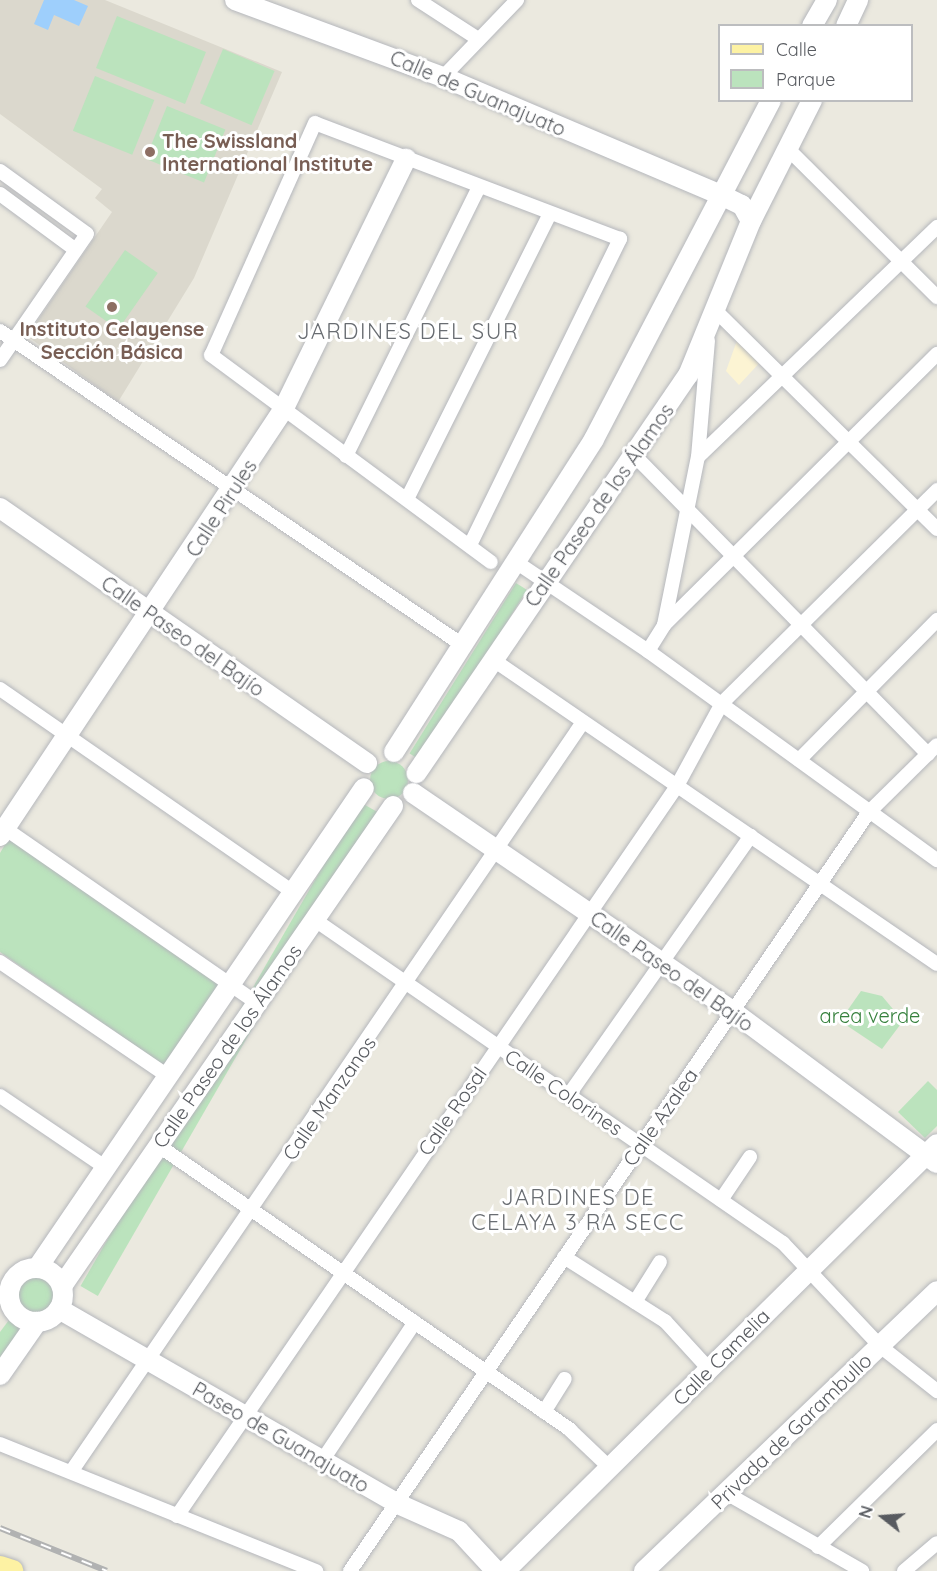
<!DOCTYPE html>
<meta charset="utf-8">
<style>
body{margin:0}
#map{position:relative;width:937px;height:1571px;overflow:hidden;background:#ebe9df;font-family:Quicksand,sans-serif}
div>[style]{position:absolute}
.commercial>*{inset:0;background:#fcf4d3}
.education>*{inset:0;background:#dbd8cd}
.green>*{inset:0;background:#bbe3bd;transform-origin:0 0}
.round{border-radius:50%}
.water>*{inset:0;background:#9ecffc}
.roads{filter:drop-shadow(0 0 2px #b5b7bc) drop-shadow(0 0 2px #b5b7bc)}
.street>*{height:14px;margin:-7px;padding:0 7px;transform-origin:7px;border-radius:7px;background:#fff}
.secondary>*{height:20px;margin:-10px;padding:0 10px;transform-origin:10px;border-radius:10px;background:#fff}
.secondary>.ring{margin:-10px;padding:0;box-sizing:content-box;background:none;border:20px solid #fff;border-radius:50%}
.primary>*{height:22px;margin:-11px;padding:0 11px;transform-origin:11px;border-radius:11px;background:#fdf2a3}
.rail>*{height:6px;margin-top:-3px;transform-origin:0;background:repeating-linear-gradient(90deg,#fff 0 11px,#b1b2b2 0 22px);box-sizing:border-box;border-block:2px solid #b1b2b2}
.dots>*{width:16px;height:16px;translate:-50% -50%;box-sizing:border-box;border:3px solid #fff;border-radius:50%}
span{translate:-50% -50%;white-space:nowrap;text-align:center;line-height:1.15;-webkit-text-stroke:6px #fff;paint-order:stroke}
.street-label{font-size:20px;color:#585b60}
.education-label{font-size:20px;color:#785e54;font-weight:700}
.left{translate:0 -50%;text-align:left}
.park-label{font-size:20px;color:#36813d}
.quarter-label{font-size:22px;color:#696d72;letter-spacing:1.5px}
.legend{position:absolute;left:718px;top:24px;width:195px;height:78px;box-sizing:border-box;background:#fff;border:2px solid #bcbdbf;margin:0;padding:8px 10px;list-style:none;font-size:18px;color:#585b60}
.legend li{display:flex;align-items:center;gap:12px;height:30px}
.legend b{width:30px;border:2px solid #bcbdbf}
.north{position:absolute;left:853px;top:1487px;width:60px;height:60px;-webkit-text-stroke:4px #fff;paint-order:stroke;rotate:287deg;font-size:16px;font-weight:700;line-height:24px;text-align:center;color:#585b60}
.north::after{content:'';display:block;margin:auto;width:21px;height:27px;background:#585b60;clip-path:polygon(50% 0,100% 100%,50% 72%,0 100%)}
</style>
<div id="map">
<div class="commercial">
<i style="clip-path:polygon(739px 335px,764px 358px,739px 385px,726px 371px)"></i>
</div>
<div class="education">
<i style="clip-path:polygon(0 0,105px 0,282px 72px,194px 278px,118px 402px,27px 336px,112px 212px,95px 198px,102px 189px,0 114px)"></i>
</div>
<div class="green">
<i style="left:117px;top:16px;width:96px;height:56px;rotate:22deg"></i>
<i style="left:223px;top:49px;width:56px;height:59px;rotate:23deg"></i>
<i style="left:95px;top:76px;width:64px;height:59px;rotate:22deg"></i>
<i style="left:167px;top:106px;width:63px;height:57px;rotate:22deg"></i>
<i style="left:125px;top:250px;width:40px;height:69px;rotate:35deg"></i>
<i style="left:516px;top:583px;width:13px;height:201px;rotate:32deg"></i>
<i class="round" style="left:370px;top:761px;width:38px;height:38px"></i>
<i style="left:360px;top:802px;width:20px;height:559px;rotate:30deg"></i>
<i style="clip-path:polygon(9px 838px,221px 985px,165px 1066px,0 952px,0 853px)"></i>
<i style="clip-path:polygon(861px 991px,882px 996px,903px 1021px,882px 1049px,840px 1021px)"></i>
<i style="clip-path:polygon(928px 1081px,937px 1090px,937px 1126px,925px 1138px,898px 1112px)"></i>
<i class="round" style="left:17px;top:1275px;width:40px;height:40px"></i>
<i style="clip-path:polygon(9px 1320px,23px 1329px,0 1361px,0 1332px)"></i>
</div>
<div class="water">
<i style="clip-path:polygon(44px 0,74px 0,88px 6px,79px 26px,54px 15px,48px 30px,34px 24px)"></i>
</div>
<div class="roads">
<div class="street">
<i style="left:418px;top:0;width:72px;rotate:33deg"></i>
<i style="left:443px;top:77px;width:107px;rotate:-46.1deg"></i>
<i style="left:789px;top:150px;width:209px;rotate:44.8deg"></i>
<i style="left:0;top:171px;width:107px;rotate:35.9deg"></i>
<i style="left:87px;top:234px;width:153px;rotate:124.6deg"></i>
<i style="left:0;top:194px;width:94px;rotate:36.4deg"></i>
<i style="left:717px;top:312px;width:309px;rotate:44.6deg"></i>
<i style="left:0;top:331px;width:561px;rotate:34.17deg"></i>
<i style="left:633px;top:454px;width:421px;rotate:45.5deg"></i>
<i style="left:346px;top:456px;width:298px;rotate:-63.7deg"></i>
<i style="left:698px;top:457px;width:332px;rotate:-43.9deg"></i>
<i style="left:407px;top:499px;width:319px;rotate:-63.4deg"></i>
<i style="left:471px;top:543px;width:339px;rotate:-63.9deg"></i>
<i style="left:620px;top:239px;width:326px;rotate:-159.2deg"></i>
<i style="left:315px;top:123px;width:254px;rotate:114.1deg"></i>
<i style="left:211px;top:355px;width:348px;rotate:36.5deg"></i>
<i style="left:519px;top:564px;width:156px;rotate:34deg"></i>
<i style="left:648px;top:651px;width:357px;rotate:35.9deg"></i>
<i style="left:664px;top:625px;width:385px;rotate:-44.8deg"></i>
<i style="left:648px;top:651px;width:31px;rotate:-58deg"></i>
<i style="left:664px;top:625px;width:171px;rotate:-78.6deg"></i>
<i style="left:698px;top:457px;width:117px;rotate:-85.1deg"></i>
<i style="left:492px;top:659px;width:539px;rotate:34.43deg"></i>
<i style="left:0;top:689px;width:356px;rotate:34.7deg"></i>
<i style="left:799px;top:760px;width:197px;rotate:-45.4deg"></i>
<i style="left:0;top:825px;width:313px;rotate:34.7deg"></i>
<i style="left:315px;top:920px;width:569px;rotate:34.61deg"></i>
<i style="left:783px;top:1243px;width:141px;rotate:46.7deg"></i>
<i style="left:880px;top:1346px;width:73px;rotate:38.3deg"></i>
<i style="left:0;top:962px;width:203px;rotate:34.2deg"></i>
<i style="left:0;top:1096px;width:127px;rotate:34.1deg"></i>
<i style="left:568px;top:1096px;width:318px;rotate:-54.9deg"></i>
<i style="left:159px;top:1146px;width:500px;rotate:34.6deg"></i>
<i style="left:570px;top:1430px;width:54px;rotate:43.5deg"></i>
<i style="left:721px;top:1200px;width:52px;rotate:-56deg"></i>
<i style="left:564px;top:1257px;width:120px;rotate:32.4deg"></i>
<i style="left:665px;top:1321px;width:65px;rotate:47.5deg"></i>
<i style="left:635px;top:1302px;width:47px;rotate:-58deg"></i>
<i style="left:544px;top:1412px;width:39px;rotate:-58deg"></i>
<i style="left:0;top:1444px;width:341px;rotate:21.9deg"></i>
<i style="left:322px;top:1461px;width:167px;rotate:-56.2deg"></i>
<i style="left:71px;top:1472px;width:908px;rotate:-55.68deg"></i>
<i style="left:726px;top:1493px;width:157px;rotate:29.8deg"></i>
<i style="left:177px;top:1516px;width:885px;rotate:-55.59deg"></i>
<i style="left:677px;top:786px;width:94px;rotate:-61.5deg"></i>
<i style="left:722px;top:703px;width:303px;rotate:-44.7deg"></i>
<i style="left:818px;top:1547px;width:167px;rotate:-44.5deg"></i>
<i style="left:350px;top:1571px;width:919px;rotate:-55.64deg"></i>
<i style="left:869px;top:812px;width:95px;rotate:-44.6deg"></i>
<i style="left:904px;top:1571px;width:43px;rotate:-40.3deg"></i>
</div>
<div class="secondary">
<i style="left:235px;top:0;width:222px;rotate:20.3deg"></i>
<i style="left:443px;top:77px;width:300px;rotate:23deg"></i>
<i style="left:719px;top:194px;width:25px;rotate:26deg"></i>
<i style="left:742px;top:205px;width:18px;rotate:61deg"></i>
<i style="left:751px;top:221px;width:166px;rotate:112.2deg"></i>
<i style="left:688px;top:375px;width:482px;rotate:124.3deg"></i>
<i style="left:812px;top:26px;width:30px;rotate:-60deg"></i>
<i style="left:846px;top:26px;width:29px;rotate:-65deg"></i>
<i style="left:751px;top:221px;width:136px;rotate:-63.2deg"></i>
<i style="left:0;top:508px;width:447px;rotate:34.8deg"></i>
<i style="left:394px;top:752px;width:371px;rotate:-57.4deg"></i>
<i style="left:594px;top:439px;width:382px;rotate:-62.4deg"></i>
<i style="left:413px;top:793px;width:386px;rotate:34.3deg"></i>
<i style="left:732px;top:1011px;width:255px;rotate:36.6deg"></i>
<i style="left:0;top:836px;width:511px;rotate:-56.4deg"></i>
<i style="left:283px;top:410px;width:280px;rotate:-63.9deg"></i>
<i style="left:38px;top:1267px;width:579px;rotate:-55.76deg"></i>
<i class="ring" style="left:9px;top:1268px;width:34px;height:34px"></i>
<i style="left:62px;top:1286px;width:583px;rotate:-55.41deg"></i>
<i style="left:59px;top:1309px;width:389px;rotate:29.9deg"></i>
<i style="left:396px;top:1503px;width:69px;rotate:24deg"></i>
<i style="left:459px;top:1531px;width:54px;rotate:47.2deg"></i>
<i style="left:0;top:1375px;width:65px;rotate:-55.1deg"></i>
<i style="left:505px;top:1571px;width:607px;rotate:-44.67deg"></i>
<i style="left:644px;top:1571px;width:405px;rotate:-43.7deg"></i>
</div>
<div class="primary">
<i style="left:0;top:1567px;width:13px;rotate:18deg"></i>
</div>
</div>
<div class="rail">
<i style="left:0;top:1528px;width:115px;rotate:21.9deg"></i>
</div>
<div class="dots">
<i style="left:150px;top:152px;background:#8d6e63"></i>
<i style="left:112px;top:307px;background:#8d6e63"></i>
</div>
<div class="street-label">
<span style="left:478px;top:93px;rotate:23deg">Calle de Guanajuato</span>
<span style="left:599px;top:505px;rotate:-55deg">Calle Paseo de los Álamos</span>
<span style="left:221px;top:508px;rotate:-57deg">Calle Pirules</span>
<span style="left:183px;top:636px;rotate:35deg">Calle Paseo del Bajío</span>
<span style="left:672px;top:971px;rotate:35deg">Calle Paseo del Bajío</span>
<span style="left:227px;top:1046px;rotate:-55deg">Calle Paseo de los Álamos</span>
<span style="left:564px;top:1092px;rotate:34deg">Calle Colorines</span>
<span style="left:329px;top:1098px;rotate:-55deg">Calle Manzanos</span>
<span style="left:452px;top:1111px;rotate:-55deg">Calle Rosal</span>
<span style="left:660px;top:1117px;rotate:-55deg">Calle Azalea</span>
<span style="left:721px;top:1357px;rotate:-45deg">Calle Camelia</span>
<span style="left:791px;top:1431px;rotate:-44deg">Privada de Garambullo</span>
<span style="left:281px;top:1437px;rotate:30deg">Paseo de Guanajuato</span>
</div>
<div class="education-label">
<span class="left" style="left:162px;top:152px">The Swissland<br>International Institute</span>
<span style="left:112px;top:340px">Instituto Celayense<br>Sección Básica</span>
</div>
<div class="park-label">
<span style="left:870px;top:1015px">area verde</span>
</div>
<div class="quarter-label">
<span style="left:408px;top:332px">JARDINES DEL SUR</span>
<span style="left:578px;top:1210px">JARDINES DE<br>CELAYA 3 RA SECC</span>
</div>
<ul class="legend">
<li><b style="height:8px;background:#fdf2a3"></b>Calle</li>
<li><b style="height:16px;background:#bbe3bd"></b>Parque</li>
</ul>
<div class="north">N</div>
</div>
